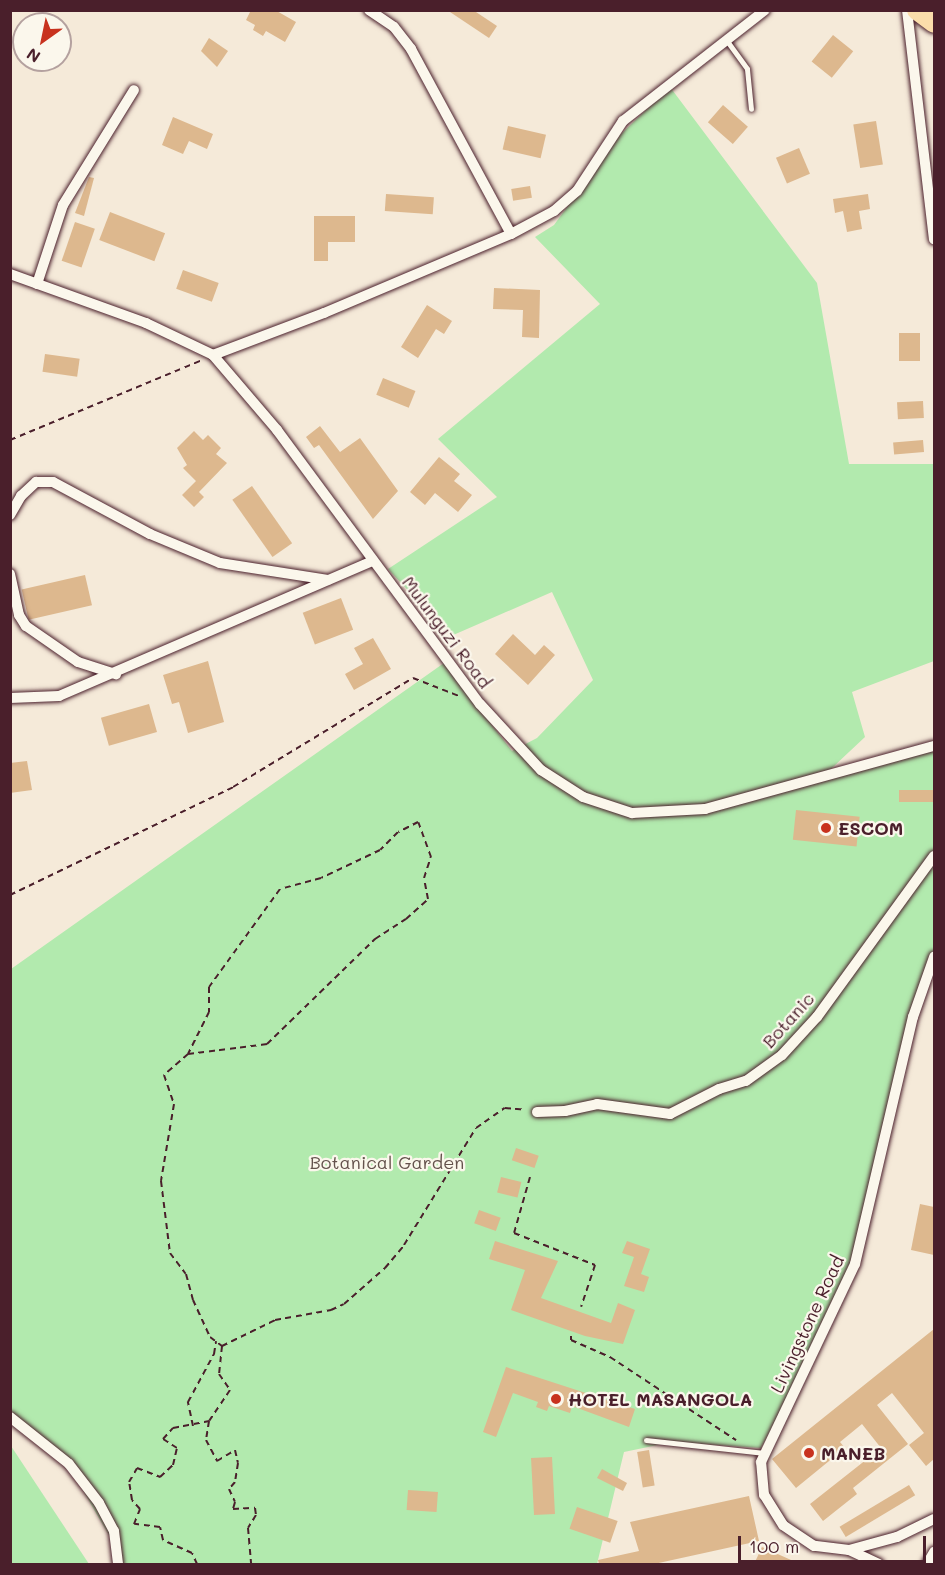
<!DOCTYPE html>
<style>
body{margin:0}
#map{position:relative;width:945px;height:1575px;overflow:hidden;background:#f5ead9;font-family:Mali,sans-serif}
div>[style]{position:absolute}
.green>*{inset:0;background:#b2eaae}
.building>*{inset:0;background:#ddb88e;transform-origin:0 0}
.path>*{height:2px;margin-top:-1px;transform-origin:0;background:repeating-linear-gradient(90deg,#4a1f2b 0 6px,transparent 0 10.5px)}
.roads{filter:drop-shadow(0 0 2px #4a1f2b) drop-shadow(0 0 2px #4a1f2b)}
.lane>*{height:5px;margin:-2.5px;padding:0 2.5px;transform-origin:2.5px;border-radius:2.5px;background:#fbf7ec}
.street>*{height:10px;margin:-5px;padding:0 5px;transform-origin:5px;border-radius:5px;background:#fbf7ec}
.highway>*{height:20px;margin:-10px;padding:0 10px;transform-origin:10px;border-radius:10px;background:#fbddab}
.dots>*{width:16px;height:16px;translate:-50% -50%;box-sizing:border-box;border:3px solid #fbf7ec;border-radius:50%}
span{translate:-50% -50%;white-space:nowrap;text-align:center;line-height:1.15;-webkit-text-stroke:4.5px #fbf7ec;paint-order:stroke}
.street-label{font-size:18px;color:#4a1f2b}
.poi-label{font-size:18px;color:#4a1f2b;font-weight:700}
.left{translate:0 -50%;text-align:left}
.park-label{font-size:18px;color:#64524c}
.frame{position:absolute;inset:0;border:12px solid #4a1f2b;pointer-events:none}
.north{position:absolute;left:12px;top:12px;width:60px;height:60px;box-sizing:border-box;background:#fbf7ec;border:2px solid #b4a19f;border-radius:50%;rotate:213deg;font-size:16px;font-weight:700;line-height:24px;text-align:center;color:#4a1f2b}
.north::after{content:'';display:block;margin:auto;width:21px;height:27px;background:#c8321e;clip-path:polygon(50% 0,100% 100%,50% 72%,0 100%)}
.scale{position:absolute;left:738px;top:1536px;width:188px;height:27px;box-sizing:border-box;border:3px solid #4a1f2b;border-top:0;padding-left:8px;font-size:18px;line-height:21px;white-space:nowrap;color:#4a1f2b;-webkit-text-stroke:4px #fbf7ec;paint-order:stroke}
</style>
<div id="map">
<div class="green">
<i style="clip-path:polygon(670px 87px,817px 283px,849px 464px,934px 464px,934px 661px,852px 692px,865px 737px,817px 782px,934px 750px,934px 955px,913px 1004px,854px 1271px,761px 1448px,672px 1442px,624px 1452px,597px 1564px,122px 1564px,118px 1551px,67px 1463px,11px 1423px,11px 969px,444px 663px,512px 751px,537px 738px,593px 680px,552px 592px,451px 636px,388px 569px,497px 497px,438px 439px,600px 304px,535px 237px,554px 225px,619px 136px)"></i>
<i style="clip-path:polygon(11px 1446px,89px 1564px,11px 1564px)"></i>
</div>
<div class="building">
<i style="clip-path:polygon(251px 10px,275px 10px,296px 22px,285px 42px,266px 31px,263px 36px,253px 30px,255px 25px,246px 20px)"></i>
<i style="clip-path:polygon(447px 10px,473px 10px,497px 26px,489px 38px)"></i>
<i style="left:833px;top:35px;width:26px;height:34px;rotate:39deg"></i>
<i style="clip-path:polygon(209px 38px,228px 51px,217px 67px,201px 51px)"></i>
<i style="left:723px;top:105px;width:33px;height:23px;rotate:41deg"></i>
<i style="clip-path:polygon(173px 117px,213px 134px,207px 149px,189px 141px,183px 154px,162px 145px)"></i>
<i style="left:876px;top:121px;width:44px;height:23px;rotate:81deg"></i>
<i style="left:508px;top:126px;width:39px;height:24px;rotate:13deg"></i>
<i style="left:799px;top:148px;width:28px;height:25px;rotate:67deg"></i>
<i style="clip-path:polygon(89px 177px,94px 178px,84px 216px,75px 213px)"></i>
<i style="left:530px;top:186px;width:12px;height:19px;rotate:81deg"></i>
<i style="left:386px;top:194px;width:48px;height:17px;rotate:4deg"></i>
<i style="clip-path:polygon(868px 194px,870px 209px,859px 211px,862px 229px,847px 232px,843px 211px,835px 213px,833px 199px)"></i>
<i style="left:110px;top:212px;width:59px;height:30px;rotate:21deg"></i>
<i style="clip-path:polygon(314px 216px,355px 216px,355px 242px,328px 242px,328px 261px,314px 261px)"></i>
<i style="left:75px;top:222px;width:21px;height:41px;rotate:19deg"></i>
<i style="left:183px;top:270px;width:38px;height:20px;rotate:20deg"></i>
<i style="clip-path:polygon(494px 288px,540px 290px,539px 338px,522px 337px,523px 310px,493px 309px)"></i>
<i style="clip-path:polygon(427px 305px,452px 321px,444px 334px,436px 329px,418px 358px,401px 347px)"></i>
<i style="left:899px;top:333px;width:21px;height:28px"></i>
<i style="left:45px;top:354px;width:35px;height:18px;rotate:8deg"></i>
<i style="left:383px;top:378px;width:35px;height:18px;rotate:22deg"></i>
<i style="left:923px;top:401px;width:17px;height:26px;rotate:87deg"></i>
<i style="clip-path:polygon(320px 426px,340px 452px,360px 438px,398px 491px,373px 519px,319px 445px,314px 448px,306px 437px)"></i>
<i style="clip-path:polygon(194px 431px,203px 440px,208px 435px,221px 448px,216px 454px,227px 463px,199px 492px,204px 497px,194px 507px,182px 495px,196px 481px,183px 468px,187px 465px,177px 448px)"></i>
<i style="left:923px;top:440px;width:12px;height:30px;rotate:85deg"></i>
<i style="clip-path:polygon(439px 457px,460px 474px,454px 481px,472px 495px,458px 512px,435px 493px,425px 505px,410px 492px)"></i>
<i style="left:252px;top:486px;width:70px;height:24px;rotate:55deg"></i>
<i style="left:85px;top:575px;width:31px;height:65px;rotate:77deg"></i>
<i style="left:341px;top:598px;width:34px;height:41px;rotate:69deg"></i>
<i style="clip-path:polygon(513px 634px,535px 655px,544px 645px,555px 655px,528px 685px,495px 654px)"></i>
<i style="clip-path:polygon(373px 638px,391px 669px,354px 690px,345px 674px,363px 664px,354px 648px)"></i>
<i style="clip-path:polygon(208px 661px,224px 722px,188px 733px,179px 702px,172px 704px,163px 675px)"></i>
<i style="left:149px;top:704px;width:29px;height:50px;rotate:74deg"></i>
<i style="clip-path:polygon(27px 761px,32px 790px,10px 793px,10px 763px)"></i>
<i style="left:934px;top:790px;width:12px;height:35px;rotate:90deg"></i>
<i style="left:796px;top:810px;width:64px;height:30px;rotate:6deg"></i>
<i style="left:516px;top:1148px;width:24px;height:13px;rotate:19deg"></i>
<i style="left:501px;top:1177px;width:21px;height:16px;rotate:14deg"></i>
<i style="clip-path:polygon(920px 1204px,934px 1207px,934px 1255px,911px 1250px)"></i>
<i style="left:479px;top:1210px;width:23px;height:14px;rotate:20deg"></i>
<i style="clip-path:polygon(495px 1241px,558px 1261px,541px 1298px,611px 1323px,618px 1303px,635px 1310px,623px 1344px,585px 1336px,511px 1310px,525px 1270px,489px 1259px)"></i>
<i style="clip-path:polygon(627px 1241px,650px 1249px,641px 1274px,649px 1277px,644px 1292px,624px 1286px,634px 1257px,622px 1253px)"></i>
<i style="clip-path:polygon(934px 1329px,934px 1459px,926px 1466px,909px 1445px,924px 1433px,892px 1393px,877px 1405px,908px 1444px,853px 1488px,857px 1494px,823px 1521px,810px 1504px,881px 1448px,862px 1424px,840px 1442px,845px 1448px,796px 1488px,772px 1459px)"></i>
<i style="clip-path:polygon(506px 1367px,635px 1409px,629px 1427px,572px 1406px,570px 1413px,549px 1406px,547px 1411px,536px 1407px,538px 1402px,513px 1393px,496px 1437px,483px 1432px)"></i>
<i style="left:649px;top:1450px;width:36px;height:12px;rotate:81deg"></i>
<i style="left:552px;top:1457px;width:57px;height:21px;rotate:87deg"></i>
<i style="clip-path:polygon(602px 1469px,627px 1483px,623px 1491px,597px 1478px)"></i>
<i style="left:909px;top:1485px;width:12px;height:81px;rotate:59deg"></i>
<i style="left:408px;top:1490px;width:30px;height:20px;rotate:4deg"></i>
<i style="clip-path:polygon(749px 1496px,759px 1541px,654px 1564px,599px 1564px,598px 1560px,639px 1551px,630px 1522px)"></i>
<i style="left:577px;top:1507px;width:43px;height:23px;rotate:19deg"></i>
<i style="clip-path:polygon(762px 1547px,800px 1564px,754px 1564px)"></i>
</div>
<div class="path">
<i style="left:10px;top:440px;width:206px;rotate:-22.6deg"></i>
<i style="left:10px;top:895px;width:248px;rotate:-25.8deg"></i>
<i style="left:233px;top:787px;width:210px;rotate:-31.2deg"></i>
<i style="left:413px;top:678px;width:49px;rotate:21.4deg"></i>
<i style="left:188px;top:1054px;width:80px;rotate:-7.2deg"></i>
<i style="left:267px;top:1044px;width:151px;rotate:-44.2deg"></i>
<i style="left:375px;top:939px;width:37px;rotate:-33deg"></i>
<i style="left:406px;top:919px;width:30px;rotate:-42deg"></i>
<i style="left:428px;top:899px;width:21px;rotate:-101deg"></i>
<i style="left:424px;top:878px;width:22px;rotate:-72deg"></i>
<i style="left:431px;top:857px;width:37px;rotate:-110deg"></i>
<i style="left:418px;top:822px;width:22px;rotate:153deg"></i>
<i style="left:398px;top:832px;width:25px;rotate:135deg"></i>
<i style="left:380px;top:850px;width:65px;rotate:154.6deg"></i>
<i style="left:321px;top:878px;width:42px;rotate:165deg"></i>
<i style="left:280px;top:889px;width:121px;rotate:125.9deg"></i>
<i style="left:209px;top:987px;width:25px;rotate:90deg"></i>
<i style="left:209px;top:1012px;width:47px;rotate:116.6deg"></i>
<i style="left:188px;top:1054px;width:32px;rotate:139deg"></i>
<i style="left:164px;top:1075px;width:31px;rotate:71deg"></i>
<i style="left:174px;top:1104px;width:78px;rotate:99.6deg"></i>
<i style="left:161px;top:1181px;width:73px;rotate:82.9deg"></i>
<i style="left:170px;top:1253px;width:26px;rotate:53deg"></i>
<i style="left:186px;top:1274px;width:27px;rotate:75deg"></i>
<i style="left:193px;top:1300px;width:41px;rotate:65.3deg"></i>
<i style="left:210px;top:1337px;width:15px;rotate:37deg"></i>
<i style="left:222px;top:1346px;width:59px;rotate:-26.1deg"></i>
<i style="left:275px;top:1320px;width:57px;rotate:-10.1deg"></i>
<i style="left:331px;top:1310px;width:14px;rotate:-25deg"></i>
<i style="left:344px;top:1304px;width:55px;rotate:-41.3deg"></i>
<i style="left:385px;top:1268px;width:30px;rotate:-50deg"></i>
<i style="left:404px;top:1245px;width:137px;rotate:-58.4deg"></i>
<i style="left:476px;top:1128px;width:35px;rotate:-35deg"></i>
<i style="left:505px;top:1108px;width:21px;rotate:5deg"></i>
<i style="left:530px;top:1177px;width:58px;rotate:105.9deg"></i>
<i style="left:514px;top:1233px;width:87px;rotate:21.6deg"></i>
<i style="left:595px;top:1265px;width:44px;rotate:108.4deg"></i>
<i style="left:571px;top:1336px;width:4px;rotate:90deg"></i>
<i style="left:571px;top:1340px;width:43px;rotate:23.6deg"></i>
<i style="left:610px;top:1357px;width:151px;rotate:33.4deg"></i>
<i style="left:222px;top:1346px;width:28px;rotate:96deg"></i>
<i style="left:219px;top:1374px;width:19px;rotate:55deg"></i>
<i style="left:230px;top:1390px;width:37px;rotate:124deg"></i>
<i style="left:209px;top:1421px;width:19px;rotate:99deg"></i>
<i style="left:206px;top:1440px;width:24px;rotate:62deg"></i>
<i style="left:217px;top:1461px;width:21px;rotate:-31deg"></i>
<i style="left:235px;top:1450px;width:13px;rotate:77deg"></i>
<i style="left:238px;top:1463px;width:19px;rotate:99deg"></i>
<i style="left:235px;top:1482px;width:9px;rotate:131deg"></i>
<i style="left:229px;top:1489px;width:14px;rotate:65deg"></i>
<i style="left:235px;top:1502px;width:7px;rotate:106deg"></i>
<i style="left:233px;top:1509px;width:22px;rotate:-3deg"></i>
<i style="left:255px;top:1508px;width:7px;rotate:82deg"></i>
<i style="left:256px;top:1515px;width:15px;rotate:122deg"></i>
<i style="left:248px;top:1528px;width:36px;rotate:85deg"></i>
<i style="left:193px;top:1426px;width:25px;rotate:-102deg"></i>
<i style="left:188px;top:1402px;width:55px;rotate:-61.6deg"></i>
<i style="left:214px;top:1354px;width:13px;rotate:-81deg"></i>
<i style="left:197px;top:1564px;width:12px;rotate:-114deg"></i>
<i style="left:192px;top:1553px;width:32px;rotate:-156deg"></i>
<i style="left:163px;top:1540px;width:13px;rotate:-103deg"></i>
<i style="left:160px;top:1527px;width:26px;rotate:-173deg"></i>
<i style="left:134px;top:1524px;width:16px;rotate:-68deg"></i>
<i style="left:140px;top:1509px;width:12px;rotate:-132deg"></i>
<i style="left:132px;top:1500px;width:18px;rotate:-99deg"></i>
<i style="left:129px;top:1482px;width:16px;rotate:-60deg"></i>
<i style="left:137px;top:1468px;width:25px;rotate:21deg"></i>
<i style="left:160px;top:1477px;width:18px;rotate:-43deg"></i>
<i style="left:173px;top:1465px;width:17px;rotate:-77deg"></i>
<i style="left:177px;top:1448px;width:17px;rotate:-147deg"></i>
<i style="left:163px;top:1439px;width:15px;rotate:-48deg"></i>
<i style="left:173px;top:1428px;width:37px;rotate:-11deg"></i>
</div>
<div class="roads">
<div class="lane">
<i style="left:727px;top:41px;width:34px;rotate:54deg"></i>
<i style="left:747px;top:69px;width:40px;rotate:84.3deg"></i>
<i style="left:646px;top:1440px;width:119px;rotate:6.3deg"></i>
</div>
<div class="street">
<i style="left:369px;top:10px;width:30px;rotate:34deg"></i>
<i style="left:394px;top:27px;width:28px;rotate:52deg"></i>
<i style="left:411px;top:49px;width:210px;rotate:61.6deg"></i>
<i style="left:907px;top:10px;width:231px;rotate:83.3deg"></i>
<i style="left:10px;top:274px;width:145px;rotate:19.8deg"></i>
<i style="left:146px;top:323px;width:74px;rotate:25.5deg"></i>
<i style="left:213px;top:355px;width:99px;rotate:49.5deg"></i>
<i style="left:277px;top:430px;width:341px;rotate:53.5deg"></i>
<i style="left:480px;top:704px;width:90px;rotate:47.3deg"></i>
<i style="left:541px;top:770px;width:50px;rotate:32.7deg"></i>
<i style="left:583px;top:797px;width:52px;rotate:18.1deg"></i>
<i style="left:632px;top:813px;width:73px;rotate:-3.1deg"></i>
<i style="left:705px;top:809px;width:238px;rotate:-15.4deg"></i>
<i style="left:37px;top:284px;width:83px;rotate:-71.8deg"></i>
<i style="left:63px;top:205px;width:135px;rotate:-58.3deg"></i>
<i style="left:213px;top:355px;width:119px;rotate:-20.7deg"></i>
<i style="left:324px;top:313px;width:203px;rotate:-22.9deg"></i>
<i style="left:511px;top:234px;width:49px;rotate:-28.1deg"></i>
<i style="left:554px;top:211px;width:30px;rotate:-41deg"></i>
<i style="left:577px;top:191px;width:84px;rotate:-56.7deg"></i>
<i style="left:623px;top:121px;width:180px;rotate:-38deg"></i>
<i style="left:10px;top:515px;width:22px;rotate:-60deg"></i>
<i style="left:21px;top:496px;width:21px;rotate:-43deg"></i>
<i style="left:36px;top:482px;width:17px"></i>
<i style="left:53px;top:482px;width:110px;rotate:28.2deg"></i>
<i style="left:150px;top:534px;width:76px;rotate:22.5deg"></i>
<i style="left:220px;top:563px;width:109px;rotate:8.9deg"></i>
<i style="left:10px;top:574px;width:42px;rotate:77.6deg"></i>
<i style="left:19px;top:615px;width:13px;rotate:58deg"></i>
<i style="left:26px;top:626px;width:63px;rotate:34.7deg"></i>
<i style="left:78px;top:662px;width:40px;rotate:18deg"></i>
<i style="left:10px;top:698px;width:49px;rotate:-2.3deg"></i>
<i style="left:59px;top:696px;width:342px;rotate:-23.3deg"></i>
<i style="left:537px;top:1112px;width:28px;rotate:-2deg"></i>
<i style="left:565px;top:1111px;width:33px;rotate:-12deg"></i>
<i style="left:597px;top:1104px;width:74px;rotate:7.8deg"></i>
<i style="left:670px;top:1114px;width:55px;rotate:-27deg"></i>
<i style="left:719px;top:1089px;width:28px;rotate:-17deg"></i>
<i style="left:746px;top:1081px;width:44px;rotate:-35.8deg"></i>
<i style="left:782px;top:1055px;width:52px;rotate:-47.4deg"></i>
<i style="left:817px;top:1017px;width:199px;rotate:-54deg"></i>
<i style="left:10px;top:1417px;width:75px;rotate:38.5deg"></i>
<i style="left:69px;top:1464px;width:49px;rotate:52.4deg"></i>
<i style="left:99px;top:1503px;width:32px;rotate:62deg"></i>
<i style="left:114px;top:1531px;width:33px;rotate:83deg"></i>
<i style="left:849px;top:1550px;width:50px;rotate:-15.2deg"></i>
<i style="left:897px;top:1537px;width:41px;rotate:-25.9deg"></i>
<i style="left:879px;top:1564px;width:33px;rotate:-155deg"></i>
<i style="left:849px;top:1550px;width:35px;rotate:-173deg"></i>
<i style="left:814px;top:1546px;width:37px;rotate:-146deg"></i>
<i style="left:783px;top:1525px;width:36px;rotate:-122deg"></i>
<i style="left:764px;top:1495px;width:33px;rotate:-95deg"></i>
<i style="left:761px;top:1462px;width:219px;rotate:-64.6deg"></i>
<i style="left:855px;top:1264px;width:254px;rotate:-76.8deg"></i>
<i style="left:913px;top:1017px;width:64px;rotate:-70.7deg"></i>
<i style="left:927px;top:1564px;width:14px;rotate:-60deg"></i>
</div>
<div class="highway">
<i style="left:917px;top:10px;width:21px;rotate:37deg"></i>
</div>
</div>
<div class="dots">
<i style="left:826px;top:828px;background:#c8321e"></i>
<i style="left:556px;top:1399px;background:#c8321e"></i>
<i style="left:809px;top:1453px;background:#c8321e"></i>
</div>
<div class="street-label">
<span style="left:447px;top:632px;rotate:53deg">Mulunguzi Road</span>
<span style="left:788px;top:1020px;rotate:-48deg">Botanic</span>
<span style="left:807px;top:1324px;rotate:-65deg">Livingstone Road</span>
</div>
<div class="poi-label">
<span class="left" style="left:838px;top:828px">ESCOM</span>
<span class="left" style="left:568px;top:1399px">HOTEL MASANGOLA</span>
<span class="left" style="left:821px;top:1453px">MANEB</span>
</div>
<div class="park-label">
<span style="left:387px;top:1162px">Botanical Garden</span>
</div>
<div class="frame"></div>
<div class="north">N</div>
<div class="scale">100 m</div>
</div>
